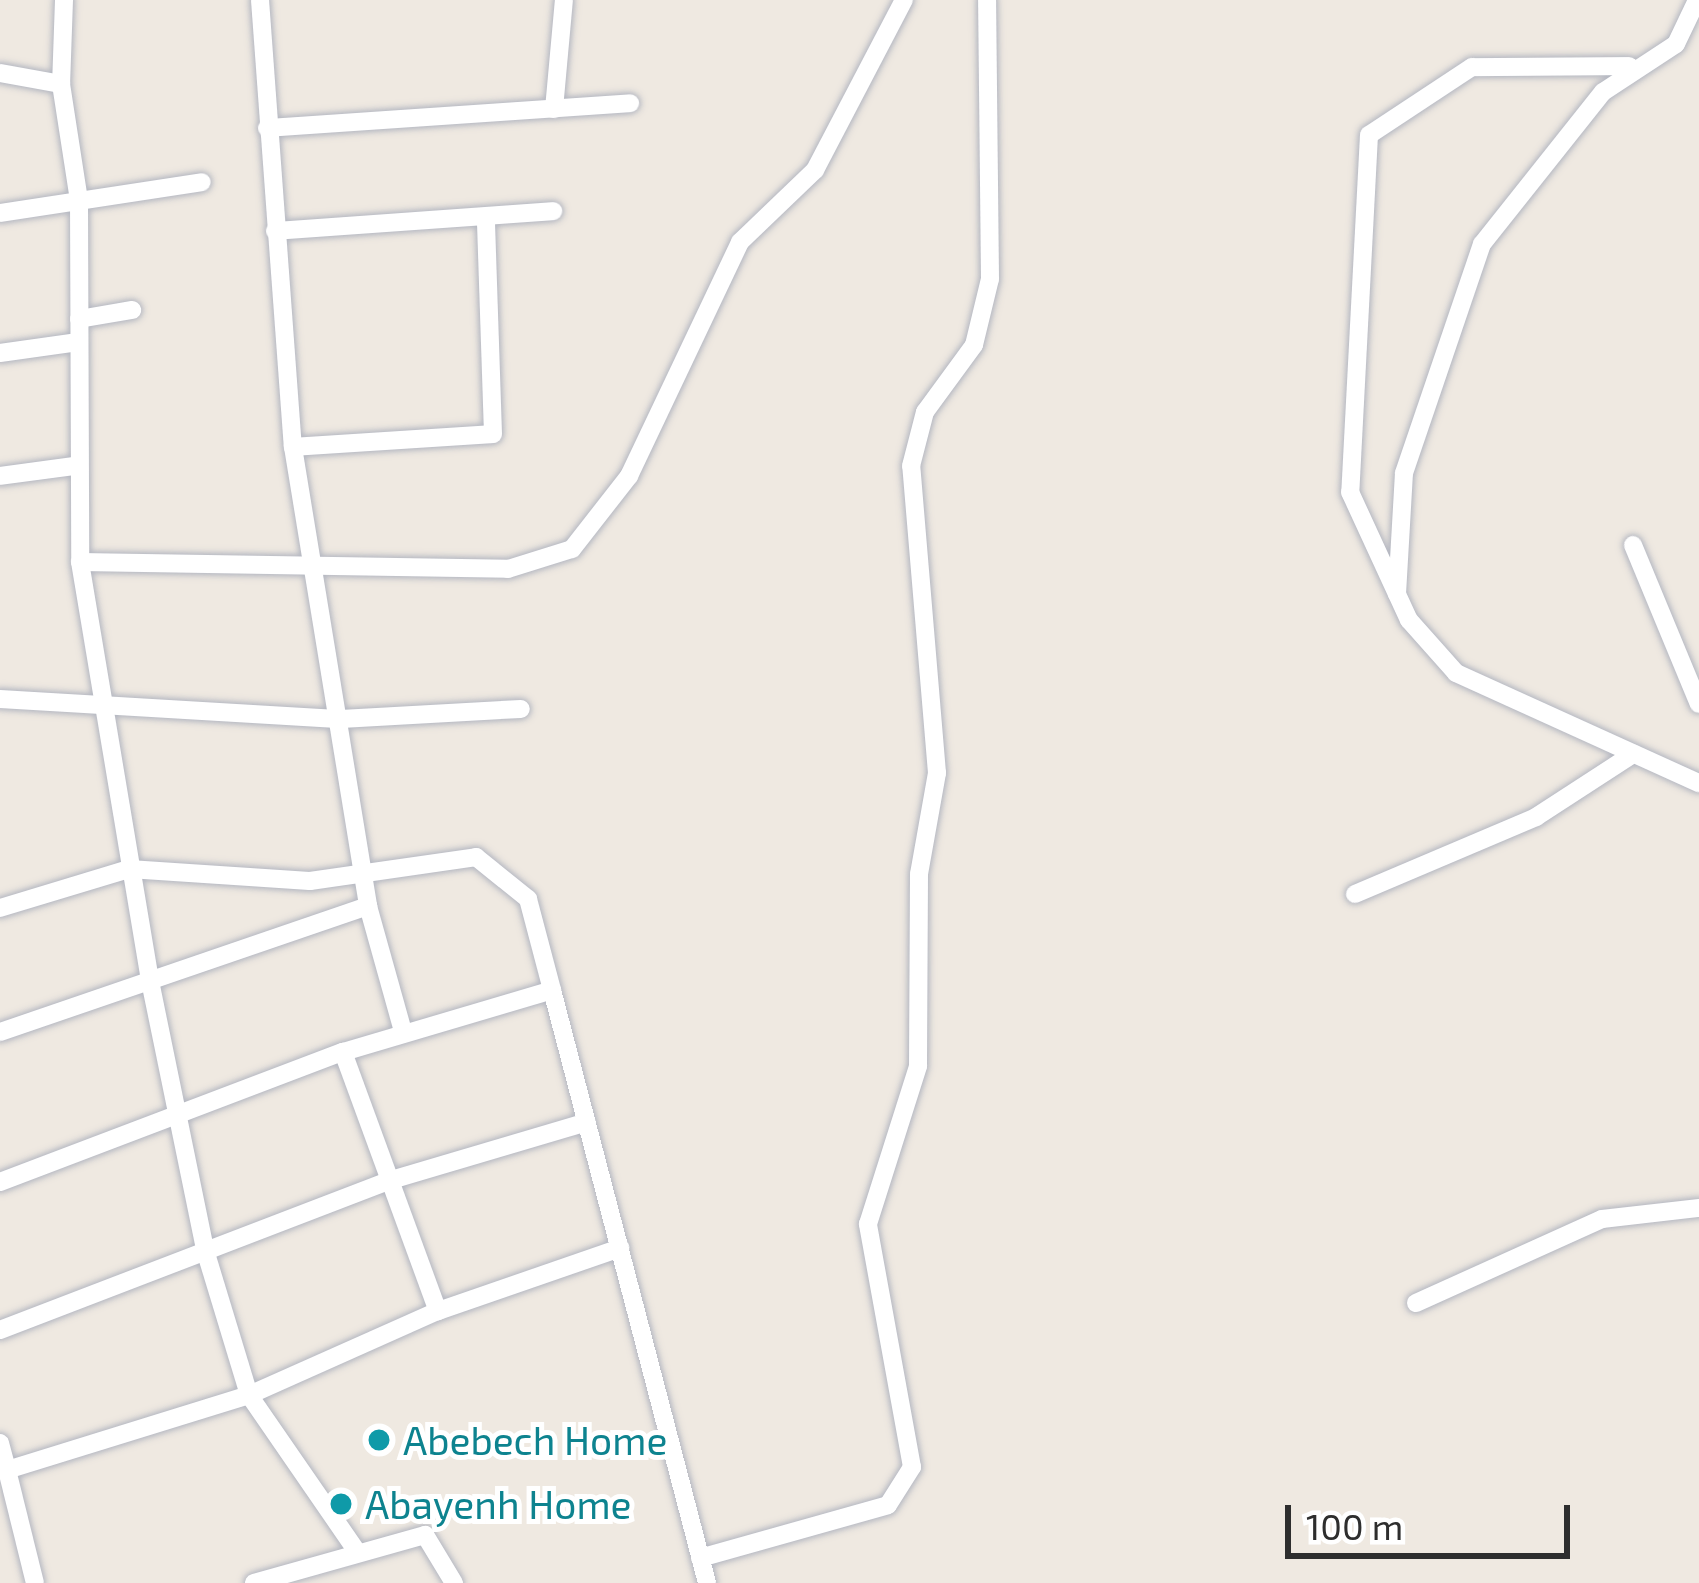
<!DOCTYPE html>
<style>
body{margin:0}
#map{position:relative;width:1699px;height:1583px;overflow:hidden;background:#efe9e1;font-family:"Exo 2",sans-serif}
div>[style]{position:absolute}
.roads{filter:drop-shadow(0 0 3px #b4b7c1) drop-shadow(0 0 3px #b4b7c1)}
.street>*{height:18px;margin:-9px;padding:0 9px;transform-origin:9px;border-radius:9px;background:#fff}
.dots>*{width:33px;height:33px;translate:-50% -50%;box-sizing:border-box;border:6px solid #fff;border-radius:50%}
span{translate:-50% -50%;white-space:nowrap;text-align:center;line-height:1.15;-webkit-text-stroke:10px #fff;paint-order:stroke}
.culture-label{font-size:39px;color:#0d838f}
.left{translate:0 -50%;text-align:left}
.scale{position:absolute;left:1285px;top:1505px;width:285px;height:54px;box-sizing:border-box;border:6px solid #2e2e2e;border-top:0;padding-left:15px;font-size:36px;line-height:42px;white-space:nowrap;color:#2e2e2e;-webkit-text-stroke:9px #fff;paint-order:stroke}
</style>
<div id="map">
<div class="roads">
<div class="street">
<i style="left:64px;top:0;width:84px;rotate:92deg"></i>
<i style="left:61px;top:84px;width:117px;rotate:81.2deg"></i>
<i style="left:79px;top:200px;width:362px;rotate:89.8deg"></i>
<i style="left:80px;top:562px;width:425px;rotate:80.5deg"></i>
<i style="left:150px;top:981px;width:275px;rotate:78.4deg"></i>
<i style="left:205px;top:1250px;width:152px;rotate:73.1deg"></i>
<i style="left:249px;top:1395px;width:192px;rotate:55.4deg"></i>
<i style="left:260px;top:0;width:448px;rotate:85.8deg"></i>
<i style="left:293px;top:447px;width:465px;rotate:80.7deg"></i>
<i style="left:368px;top:906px;width:130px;rotate:74.4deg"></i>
<i style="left:1629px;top:66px;width:157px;rotate:179.6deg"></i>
<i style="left:1472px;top:67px;width:123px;rotate:146.6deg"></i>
<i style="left:1369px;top:135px;width:358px;rotate:93deg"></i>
<i style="left:1350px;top:492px;width:141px;rotate:65.3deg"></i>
<i style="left:1409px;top:620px;width:71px;rotate:48.4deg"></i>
<i style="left:1456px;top:673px;width:267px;rotate:24.4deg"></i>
<i style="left:0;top:73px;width:62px;rotate:10.2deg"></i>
<i style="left:554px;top:109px;width:109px;rotate:-84.8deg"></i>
<i style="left:267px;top:128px;width:364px;rotate:-3.9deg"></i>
<i style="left:0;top:213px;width:204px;rotate:-8.7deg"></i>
<i style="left:275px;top:231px;width:279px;rotate:-4.1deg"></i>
<i style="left:79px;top:319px;width:54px;rotate:-9.6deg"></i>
<i style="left:0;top:353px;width:79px;rotate:-8deg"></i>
<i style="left:293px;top:447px;width:200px;rotate:-3.7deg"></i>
<i style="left:493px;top:434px;width:215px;rotate:-91.9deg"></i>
<i style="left:0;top:476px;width:75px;rotate:-7.7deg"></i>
<i style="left:1633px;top:545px;width:172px;rotate:67.5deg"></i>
<i style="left:80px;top:562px;width:428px;rotate:0.9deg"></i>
<i style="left:508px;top:569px;width:67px;rotate:-17.4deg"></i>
<i style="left:572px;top:549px;width:93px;rotate:-52deg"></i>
<i style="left:629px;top:476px;width:259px;rotate:-64.6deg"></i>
<i style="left:740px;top:242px;width:104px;rotate:-43.8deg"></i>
<i style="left:815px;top:170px;width:192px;rotate:-62.4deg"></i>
<i style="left:1397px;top:594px;width:121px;rotate:-86.7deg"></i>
<i style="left:1404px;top:473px;width:242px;rotate:-71.2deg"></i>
<i style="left:1482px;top:244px;width:194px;rotate:-51.5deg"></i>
<i style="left:1603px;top:92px;width:87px;rotate:-33.3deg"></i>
<i style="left:1676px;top:44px;width:49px;rotate:-64.5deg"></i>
<i style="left:0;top:699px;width:342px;rotate:3.4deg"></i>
<i style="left:341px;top:719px;width:180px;rotate:-3.2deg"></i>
<i style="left:1355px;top:894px;width:197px;rotate:-23deg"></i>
<i style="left:1536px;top:817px;width:116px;rotate:-33deg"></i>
<i style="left:0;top:908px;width:135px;rotate:-16.8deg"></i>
<i style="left:129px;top:869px;width:181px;rotate:3.8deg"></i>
<i style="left:310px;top:881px;width:168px;rotate:-8.2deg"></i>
<i style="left:476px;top:857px;width:67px;rotate:38.9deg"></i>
<i style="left:528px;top:899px;width:94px;rotate:75.2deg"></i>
<i style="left:0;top:1032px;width:389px;rotate:-18.9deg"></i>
<i style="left:343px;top:1052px;width:276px;rotate:69.9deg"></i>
<i style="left:0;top:1182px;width:367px;rotate:-20.8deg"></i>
<i style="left:343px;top:1052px;width:218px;rotate:-16.5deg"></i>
<i style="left:552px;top:990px;width:613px;rotate:75.35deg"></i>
<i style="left:1416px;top:1303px;width:204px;rotate:-24.3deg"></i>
<i style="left:1602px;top:1219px;width:98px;rotate:-6.5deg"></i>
<i style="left:0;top:1330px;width:419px;rotate:-21deg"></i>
<i style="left:391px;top:1180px;width:204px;rotate:-16.5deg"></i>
<i style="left:0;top:1443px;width:28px;rotate:75deg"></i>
<i style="left:7px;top:1470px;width:253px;rotate:-17.2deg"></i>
<i style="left:249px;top:1395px;width:207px;rotate:-24deg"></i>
<i style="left:438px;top:1311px;width:193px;rotate:-19.1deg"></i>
<i style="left:7px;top:1470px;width:116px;rotate:76.1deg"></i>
<i style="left:700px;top:1558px;width:195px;rotate:-15.7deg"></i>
<i style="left:888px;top:1505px;width:45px;rotate:-57.7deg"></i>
<i style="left:912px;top:1467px;width:247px;rotate:-100.3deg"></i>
<i style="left:868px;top:1224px;width:166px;rotate:-72.4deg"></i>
<i style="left:918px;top:1066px;width:192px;rotate:-89.7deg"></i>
<i style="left:919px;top:874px;width:103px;rotate:-79.9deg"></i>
<i style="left:937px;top:773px;width:308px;rotate:-94.8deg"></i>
<i style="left:911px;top:466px;width:56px;rotate:-75.5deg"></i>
<i style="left:925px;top:412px;width:83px;rotate:-53.8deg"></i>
<i style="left:974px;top:345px;width:68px;rotate:-76.4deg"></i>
<i style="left:990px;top:279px;width:279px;rotate:-90.6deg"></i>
<i style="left:254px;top:1583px;width:178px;rotate:-15.7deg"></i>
<i style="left:425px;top:1535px;width:56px;rotate:58.9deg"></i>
</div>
</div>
<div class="dots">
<i style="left:379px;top:1440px;background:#0f9aa8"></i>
<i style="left:341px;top:1504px;background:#0f9aa8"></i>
</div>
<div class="culture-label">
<span class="left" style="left:403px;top:1440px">Abebech Home</span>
<span class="left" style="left:365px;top:1504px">Abayenh Home</span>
</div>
<div class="scale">100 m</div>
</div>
